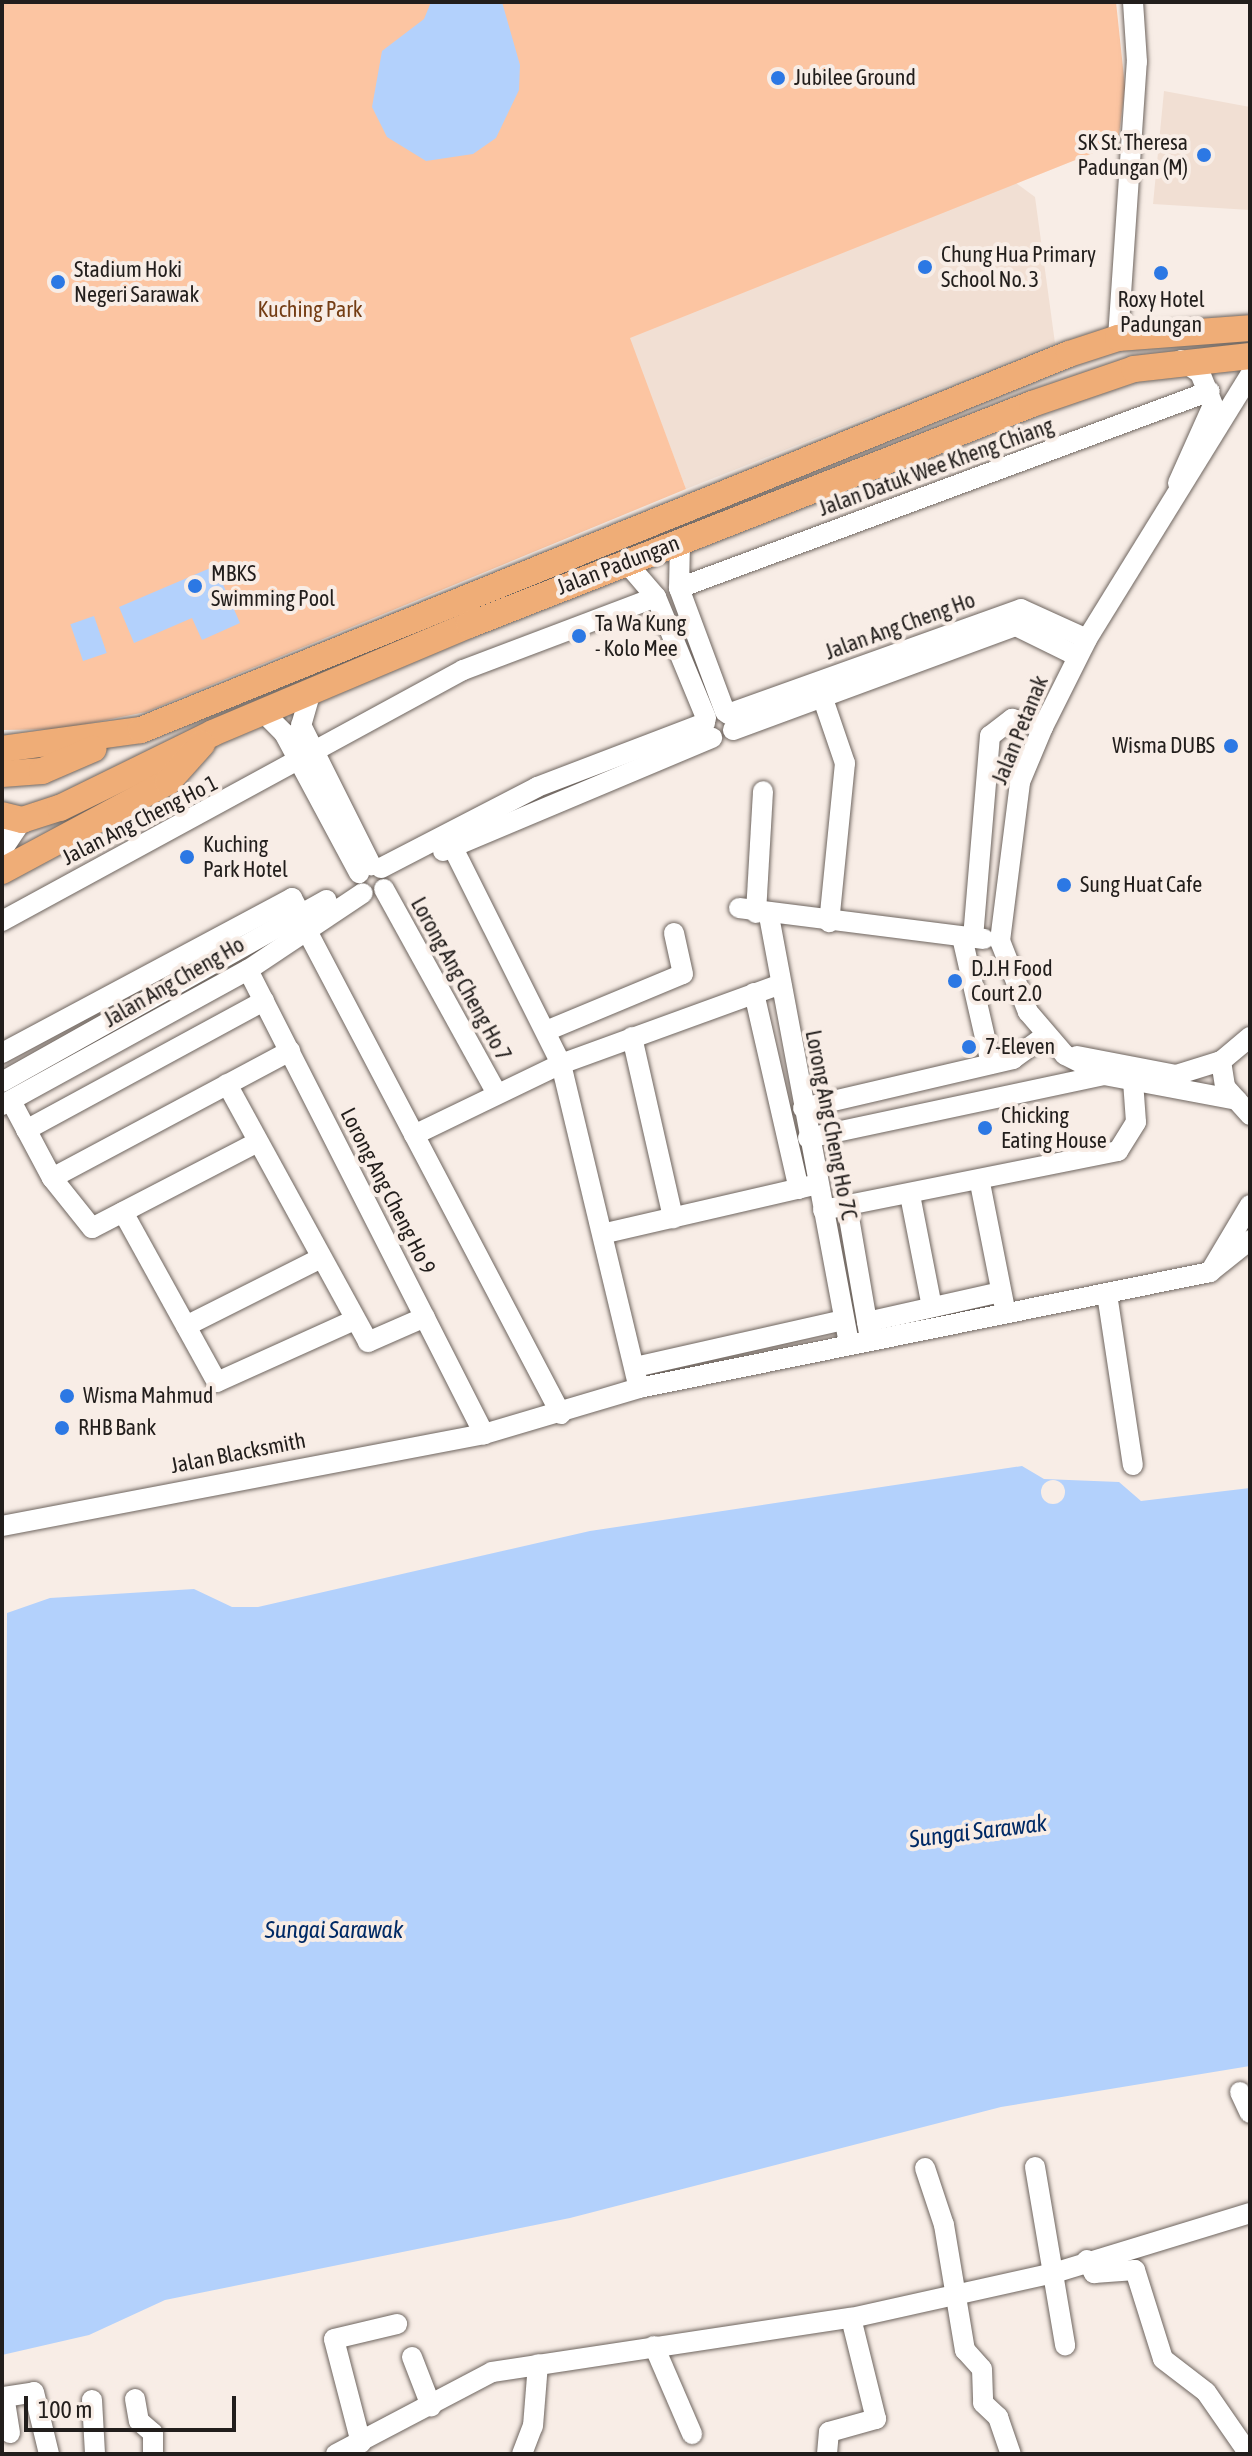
<!DOCTYPE html>
<style>
body{margin:0}
#map{position:relative;width:1252px;height:2456px;overflow:hidden;background:#f8ede6;font-family:"Asap Condensed",sans-serif}
div>[style]{position:absolute}
.built>*{inset:0;background:#f1dfd3}
.green>*{inset:0;background:#fcc5a2}
.water>*{inset:0;background:#b3d1fc;transform-origin:0 0}
.pier>*{inset:0;background:#f8ede6}
.round{border-radius:50%}
.roads{filter:drop-shadow(0 0 2px #6e655f) drop-shadow(0 0 2px #6e655f)}
.minor>*{height:20px;margin:-10px;padding:0 10px;transform-origin:10px;border-radius:10px;background:#fff}
.major>*{height:26px;margin:-13px;padding:0 13px;transform-origin:13px;border-radius:13px;background:#efad77}
.dots>*{width:22px;height:22px;translate:-50% -50%;box-sizing:border-box;border:4px solid #f8ede6;border-radius:50%}
span{translate:-50% -50%;white-space:nowrap;text-align:center;line-height:1.15;-webkit-text-stroke:8px #f8ede6;paint-order:stroke}
.poi-label{font-size:22px;color:#221e1c}
.left{translate:0 -50%;text-align:left}
.right{translate:-100% -50%;text-align:right}
.park-label{font-size:22px;color:#743d14}
.street-label{font-size:22px;color:#221e1c}
.water-label{font-size:24px;color:#002a66;font-style:italic}
.frame{position:absolute;inset:0;border:4px solid #221e1c;pointer-events:none}
.scale{position:absolute;left:24px;top:2396px;width:212px;height:36px;box-sizing:border-box;border:4px solid #221e1c;border-top:0;padding-left:10px;font-size:24px;line-height:28px;white-space:nowrap;color:#221e1c;-webkit-text-stroke:6px #f8ede6;paint-order:stroke}
</style>
<div id="map">
<div class="built">
<i style="clip-path:polygon(1164px 91px,1250px 107px,1250px 210px,1153px 204px)"></i>
<i style="clip-path:polygon(1016px 183px,1035px 197px,1055px 343px,686px 489px,628px 336px)"></i>
</div>
<div class="green">
<i style="clip-path:polygon(2px 2px,1116px 2px,1125px 87px,1118px 143px,630px 338px,686px 489px,146px 712px,61px 729px,2px 730px)"></i>
</div>
<div class="water">
<i style="clip-path:polygon(431px 2px,502px 2px,520px 65px,519px 90px,496px 138px,473px 154px,426px 161px,387px 137px,372px 107px,382px 51px,424px 19px)"></i>
<i style="clip-path:polygon(215px 566px,240px 623px,202px 640px,192px 618px,134px 643px,119px 607px)"></i>
<i style="left:94px;top:616px;width:39px;height:25px;rotate:71deg"></i>
<i style="clip-path:polygon(1022px 1466px,1044px 1479px,1119px 1482px,1141px 1501px,1250px 1488px,1250px 2066px,1001px 2107px,570px 2218px,165px 2300px,89px 2335px,2px 2355px,7px 1613px,50px 1598px,194px 1589px,232px 1607px,258px 1607px,590px 1531px)"></i>
</div>
<div class="pier">
<i class="round" style="left:1041px;top:1480px;width:24px;height:24px"></i>
</div>
<div class="roads">
<div class="minor">
<i style="left:1118px;top:338px;width:277px;rotate:-86.1deg"></i>
<i style="left:1137px;top:62px;width:60px;rotate:-93.8deg"></i>
<i style="left:1178px;top:483px;width:85px;rotate:-65.8deg"></i>
<i style="left:1213px;top:405px;width:35px;rotate:-112deg"></i>
<i style="left:1200px;top:373px;width:23px;rotate:-146deg"></i>
<i style="left:680px;top:541px;width:47px;rotate:91.2deg"></i>
<i style="left:679px;top:588px;width:132px;rotate:69.6deg"></i>
<i style="left:625px;top:561px;width:48px;rotate:49.3deg"></i>
<i style="left:656px;top:597px;width:131px;rotate:67.5deg"></i>
<i style="left:679px;top:588px;width:566px;rotate:-20.35deg"></i>
<i style="left:311px;top:691px;width:35px;rotate:106deg"></i>
<i style="left:301px;top:725px;width:157px;rotate:63.4deg"></i>
<i style="left:822px;top:696px;width:71px;rotate:71.1deg"></i>
<i style="left:845px;top:763px;width:160px;rotate:95.7deg"></i>
<i style="left:265px;top:714px;width:27px;rotate:45deg"></i>
<i style="left:284px;top:733px;width:159px;rotate:61.8deg"></i>
<i style="left:728px;top:714px;width:311px;rotate:-19.7deg"></i>
<i style="left:1021px;top:609px;width:72px;rotate:24.4deg"></i>
<i style="left:733px;top:730px;width:302px;rotate:-20.2deg"></i>
<i style="left:1016px;top:626px;width:68px;rotate:26.2deg"></i>
<i style="left:452px;top:846px;width:244px;rotate:63.4deg"></i>
<i style="left:561px;top:1064px;width:333px;rotate:76.5deg"></i>
<i style="left:2px;top:850px;width:36px;rotate:-56deg"></i>
<i style="left:443px;top:851px;width:292px;rotate:-22.8deg"></i>
<i style="left:381px;top:868px;width:176px;rotate:-27.4deg"></i>
<i style="left:537px;top:787px;width:180px;rotate:-20.9deg"></i>
<i style="left:384px;top:889px;width:232px;rotate:61.1deg"></i>
<i style="left:739px;top:908px;width:247px;rotate:7.2deg"></i>
<i style="left:756px;top:913px;width:122px;rotate:-86.7deg"></i>
<i style="left:769px;top:916px;width:433px;rotate:79.4deg"></i>
<i style="left:2px;top:921px;width:525px;rotate:-28.57deg"></i>
<i style="left:463px;top:670px;width:206px;rotate:-20.7deg"></i>
<i style="left:306px;top:929px;width:548px;rotate:62.27deg"></i>
<i style="left:962px;top:937px;width:130px;rotate:77.1deg"></i>
<i style="left:973px;top:938px;width:203px;rotate:-85.2deg"></i>
<i style="left:990px;top:736px;width:28px;rotate:-38deg"></i>
<i style="left:1012px;top:719px;width:32px;rotate:14deg"></i>
<i style="left:248px;top:970px;width:521px;rotate:63.04deg"></i>
<i style="left:754px;top:993px;width:201px;rotate:77.1deg"></i>
<i style="left:546px;top:1031px;width:148px;rotate:-22.6deg"></i>
<i style="left:683px;top:974px;width:42px;rotate:-102.4deg"></i>
<i style="left:632px;top:1037px;width:186px;rotate:77.2deg"></i>
<i style="left:1250px;top:1037px;width:38px;rotate:140deg"></i>
<i style="left:1221px;top:1061px;width:26px;rotate:81deg"></i>
<i style="left:1225px;top:1087px;width:38px;rotate:48deg"></i>
<i style="left:2px;top:1053px;width:329px;rotate:-28.1deg"></i>
<i style="left:292px;top:898px;width:19px;rotate:62deg"></i>
<i style="left:1077px;top:1056px;width:101px;rotate:10.9deg"></i>
<i style="left:1176px;top:1075px;width:47px;rotate:-17.3deg"></i>
<i style="left:2px;top:1082px;width:372px;rotate:-29.3deg"></i>
<i style="left:227px;top:1084px;width:294px;rotate:61.3deg"></i>
<i style="left:368px;top:1342px;width:62px;rotate:-23.7deg"></i>
<i style="left:1237px;top:1100px;width:134px;rotate:-169.3deg"></i>
<i style="left:1105px;top:1075px;width:45px;rotate:-153.4deg"></i>
<i style="left:1065px;top:1055px;width:57px;rotate:-130.7deg"></i>
<i style="left:1028px;top:1012px;width:76px;rotate:-111.5deg"></i>
<i style="left:1000px;top:941px;width:160px;rotate:-82.8deg"></i>
<i style="left:1020px;top:782px;width:60px;rotate:-67.3deg"></i>
<i style="left:1043px;top:727px;width:98px;rotate:-63.4deg"></i>
<i style="left:1087px;top:639px;width:310px;rotate:-58.3deg"></i>
<i style="left:11px;top:1101px;width:87px;rotate:62deg"></i>
<i style="left:52px;top:1178px;width:64px;rotate:51.3deg"></i>
<i style="left:92px;top:1228px;width:187px;rotate:-27.4deg"></i>
<i style="left:2px;top:1105px;width:281px;rotate:-28.8deg"></i>
<i style="left:248px;top:970px;width:138px;rotate:-33.8deg"></i>
<i style="left:803px;top:1108px;width:216px;rotate:-13.1deg"></i>
<i style="left:1013px;top:1059px;width:37px;rotate:-36deg"></i>
<i style="left:26px;top:1130px;width:271px;rotate:-28.5deg"></i>
<i style="left:414px;top:1135px;width:163px;rotate:-25.8deg"></i>
<i style="left:561px;top:1064px;width:234px;rotate:-20deg"></i>
<i style="left:808px;top:1138px;width:304px;rotate:-12deg"></i>
<i style="left:52px;top:1178px;width:270px;rotate:-28.1deg"></i>
<i style="left:980px;top:1183px;width:123px;rotate:78.8deg"></i>
<i style="left:910px;top:1195px;width:114px;rotate:78.9deg"></i>
<i style="left:847px;top:1206px;width:130px;rotate:80.2deg"></i>
<i style="left:823px;top:1210px;width:301px;rotate:-11.3deg"></i>
<i style="left:1118px;top:1151px;width:34px;rotate:-58deg"></i>
<i style="left:1136px;top:1122px;width:41px;rotate:-94.2deg"></i>
<i style="left:123px;top:1212px;width:194px;rotate:61.1deg"></i>
<i style="left:217px;top:1382px;width:148px;rotate:-24.3deg"></i>
<i style="left:606px;top:1233px;width:218px;rotate:-13deg"></i>
<i style="left:1210px;top:1272px;width:78px;rotate:-59.2deg"></i>
<i style="left:1107px;top:1294px;width:173px;rotate:81.4deg"></i>
<i style="left:867px;top:1322px;width:137px;rotate:-12.6deg"></i>
<i style="left:186px;top:1326px;width:149px;rotate:-26.7deg"></i>
<i style="left:635px;top:1367px;width:214px;rotate:-12.7deg"></i>
<i style="left:2px;top:1526px;width:491px;rotate:-10.8deg"></i>
<i style="left:484px;top:1434px;width:162px;rotate:-16.5deg"></i>
<i style="left:639px;top:1388px;width:583px;rotate:-11.48deg"></i>
<i style="left:1210px;top:1272px;width:51px;rotate:-38.7deg"></i>
<i style="left:1240px;top:2092px;width:23px;rotate:65deg"></i>
<i style="left:1035px;top:2167px;width:181px;rotate:80.4deg"></i>
<i style="left:925px;top:2168px;width:60px;rotate:71.6deg"></i>
<i style="left:944px;top:2225px;width:127px;rotate:80.5deg"></i>
<i style="left:965px;top:2350px;width:25px;rotate:48deg"></i>
<i style="left:982px;top:2369px;width:34px;rotate:88deg"></i>
<i style="left:983px;top:2403px;width:21px;rotate:43deg"></i>
<i style="left:998px;top:2417px;width:39px;rotate:71deg"></i>
<i style="left:1087px;top:2260px;width:15px;rotate:62deg"></i>
<i style="left:1094px;top:2273px;width:41px;rotate:-4.2deg"></i>
<i style="left:1135px;top:2270px;width:93px;rotate:72.5deg"></i>
<i style="left:1163px;top:2359px;width:54px;rotate:37.5deg"></i>
<i style="left:1206px;top:2392px;width:75px;rotate:55.3deg"></i>
<i style="left:654px;top:2346px;width:96px;rotate:66.6deg"></i>
<i style="left:412px;top:2357px;width:53px;rotate:68.8deg"></i>
<i style="left:135px;top:2399px;width:22px;rotate:80deg"></i>
<i style="left:139px;top:2421px;width:18px;rotate:41deg"></i>
<i style="left:153px;top:2433px;width:21px;rotate:90deg"></i>
<i style="left:92px;top:2400px;width:54px;rotate:86.8deg"></i>
<i style="left:10px;top:2433px;width:36px;rotate:-99deg"></i>
<i style="left:4px;top:2397px;width:30px;rotate:-9deg"></i>
<i style="left:34px;top:2392px;width:64px;rotate:76.4deg"></i>
<i style="left:361px;top:2443px;width:107px;rotate:-104.6deg"></i>
<i style="left:334px;top:2339px;width:65px;rotate:-13.4deg"></i>
<i style="left:336px;top:2454px;width:176px;rotate:-27.7deg"></i>
<i style="left:492px;top:2372px;width:363px;rotate:-8.6deg"></i>
<i style="left:851px;top:2318px;width:208px;rotate:-12.5deg"></i>
<i style="left:1054px;top:2273px;width:205px;rotate:-17deg"></i>
<i style="left:522px;top:2454px;width:30px;rotate:-69deg"></i>
<i style="left:533px;top:2426px;width:62px;rotate:-85.4deg"></i>
<i style="left:827px;top:2454px;width:22px;rotate:-85deg"></i>
<i style="left:829px;top:2432px;width:49px;rotate:-15.5deg"></i>
<i style="left:876px;top:2419px;width:104px;rotate:-103.9deg"></i>
</div>
<div class="major">
<i style="left:2px;top:749px;width:140px;rotate:-7.8deg"></i>
<i style="left:141px;top:730px;width:1001px;rotate:-22.06deg"></i>
<i style="left:1069px;top:354px;width:52px;rotate:-18.1deg"></i>
<i style="left:1118px;top:338px;width:132px;rotate:-4.3deg"></i>
<i style="left:2px;top:774px;width:40px;rotate:-4.3deg"></i>
<i style="left:42px;top:771px;width:56px;rotate:-23.3deg"></i>
<i style="left:2px;top:815px;width:21px;rotate:14deg"></i>
<i style="left:22px;top:820px;width:40px;rotate:-18deg"></i>
<i style="left:60px;top:808px;width:170px;rotate:-26.1deg"></i>
<i style="left:213px;top:733px;width:278px;rotate:-22.9deg"></i>
<i style="left:469px;top:625px;width:605px;rotate:-21.43deg"></i>
<i style="left:1032px;top:404px;width:108px;rotate:-18.9deg"></i>
<i style="left:1134px;top:369px;width:117px;rotate:-6.4deg"></i>
<i style="left:2px;top:871px;width:188px;rotate:-28.2deg"></i>
<i style="left:168px;top:782px;width:51px;rotate:-48.2deg"></i>
</div>
</div>
<div class="dots">
<i style="left:778px;top:78px;background:#2c78e4"></i>
<i style="left:1204px;top:155px;background:#2c78e4"></i>
<i style="left:925px;top:267px;background:#2c78e4"></i>
<i style="left:1161px;top:273px;background:#2c78e4"></i>
<i style="left:58px;top:282px;background:#2c78e4"></i>
<i style="left:195px;top:586px;background:#2c78e4"></i>
<i style="left:579px;top:636px;background:#2c78e4"></i>
<i style="left:1231px;top:746px;background:#2c78e4"></i>
<i style="left:187px;top:857px;background:#2c78e4"></i>
<i style="left:1064px;top:885px;background:#2c78e4"></i>
<i style="left:955px;top:981px;background:#2c78e4"></i>
<i style="left:969px;top:1047px;background:#2c78e4"></i>
<i style="left:985px;top:1128px;background:#2c78e4"></i>
<i style="left:67px;top:1396px;background:#2c78e4"></i>
<i style="left:62px;top:1428px;background:#2c78e4"></i>
</div>
<div class="poi-label">
<span class="left" style="left:794px;top:78px">Jubilee Ground</span>
<span class="right" style="left:1188px;top:155px">SK St. Theresa<br>Padungan (M)</span>
<span class="left" style="left:941px;top:267px">Chung Hua Primary<br>School No. 3</span>
<span class="left" style="left:74px;top:282px">Stadium Hoki<br>Negeri Sarawak</span>
<span style="left:1161px;top:312px">Roxy Hotel<br>Padungan</span>
<span class="left" style="left:211px;top:586px">MBKS<br>Swimming Pool</span>
<span class="left" style="left:595px;top:636px">Ta Wa Kung<br>- Kolo Mee</span>
<span class="right" style="left:1215px;top:746px">Wisma DUBS</span>
<span class="left" style="left:203px;top:857px">Kuching<br>Park Hotel</span>
<span class="left" style="left:1080px;top:885px">Sung Huat Cafe</span>
<span class="left" style="left:971px;top:981px">D.J.H Food<br>Court 2.0</span>
<span class="left" style="left:985px;top:1047px">7-Eleven</span>
<span class="left" style="left:1001px;top:1128px">Chicking<br>Eating House</span>
<span class="left" style="left:83px;top:1396px">Wisma Mahmud</span>
<span class="left" style="left:78px;top:1428px">RHB Bank</span>
</div>
<div class="park-label">
<span style="left:310px;top:310px">Kuching Park</span>
</div>
<div class="street-label">
<span style="left:936px;top:467px;rotate:-20deg">Jalan Datuk Wee Kheng Chiang</span>
<span style="left:618px;top:565px;rotate:-21deg">Jalan Padungan</span>
<span style="left:900px;top:626px;rotate:-20deg">Jalan Ang Cheng Ho</span>
<span style="left:1020px;top:730px;rotate:-68deg">Jalan Petanak</span>
<span style="left:140px;top:820px;rotate:-27deg">Jalan Ang Cheng Ho 1</span>
<span style="left:461px;top:979px;rotate:61deg">Lorong Ang Cheng Ho 7</span>
<span style="left:174px;top:982px;rotate:-30deg">Jalan Ang Cheng Ho</span>
<span style="left:831px;top:1125px;rotate:79deg">Lorong Ang Cheng Ho 7C</span>
<span style="left:388px;top:1191px;rotate:63deg">Lorong Ang Cheng Ho 9</span>
<span style="left:238px;top:1453px;rotate:-11deg">Jalan Blacksmith</span>
</div>
<div class="water-label">
<span style="left:978px;top:1831px;rotate:-7deg">Sungai Sarawak</span>
<span style="left:334px;top:1930px">Sungai Sarawak</span>
</div>
<div class="frame"></div>
<div class="scale">100 m</div>
</div>
